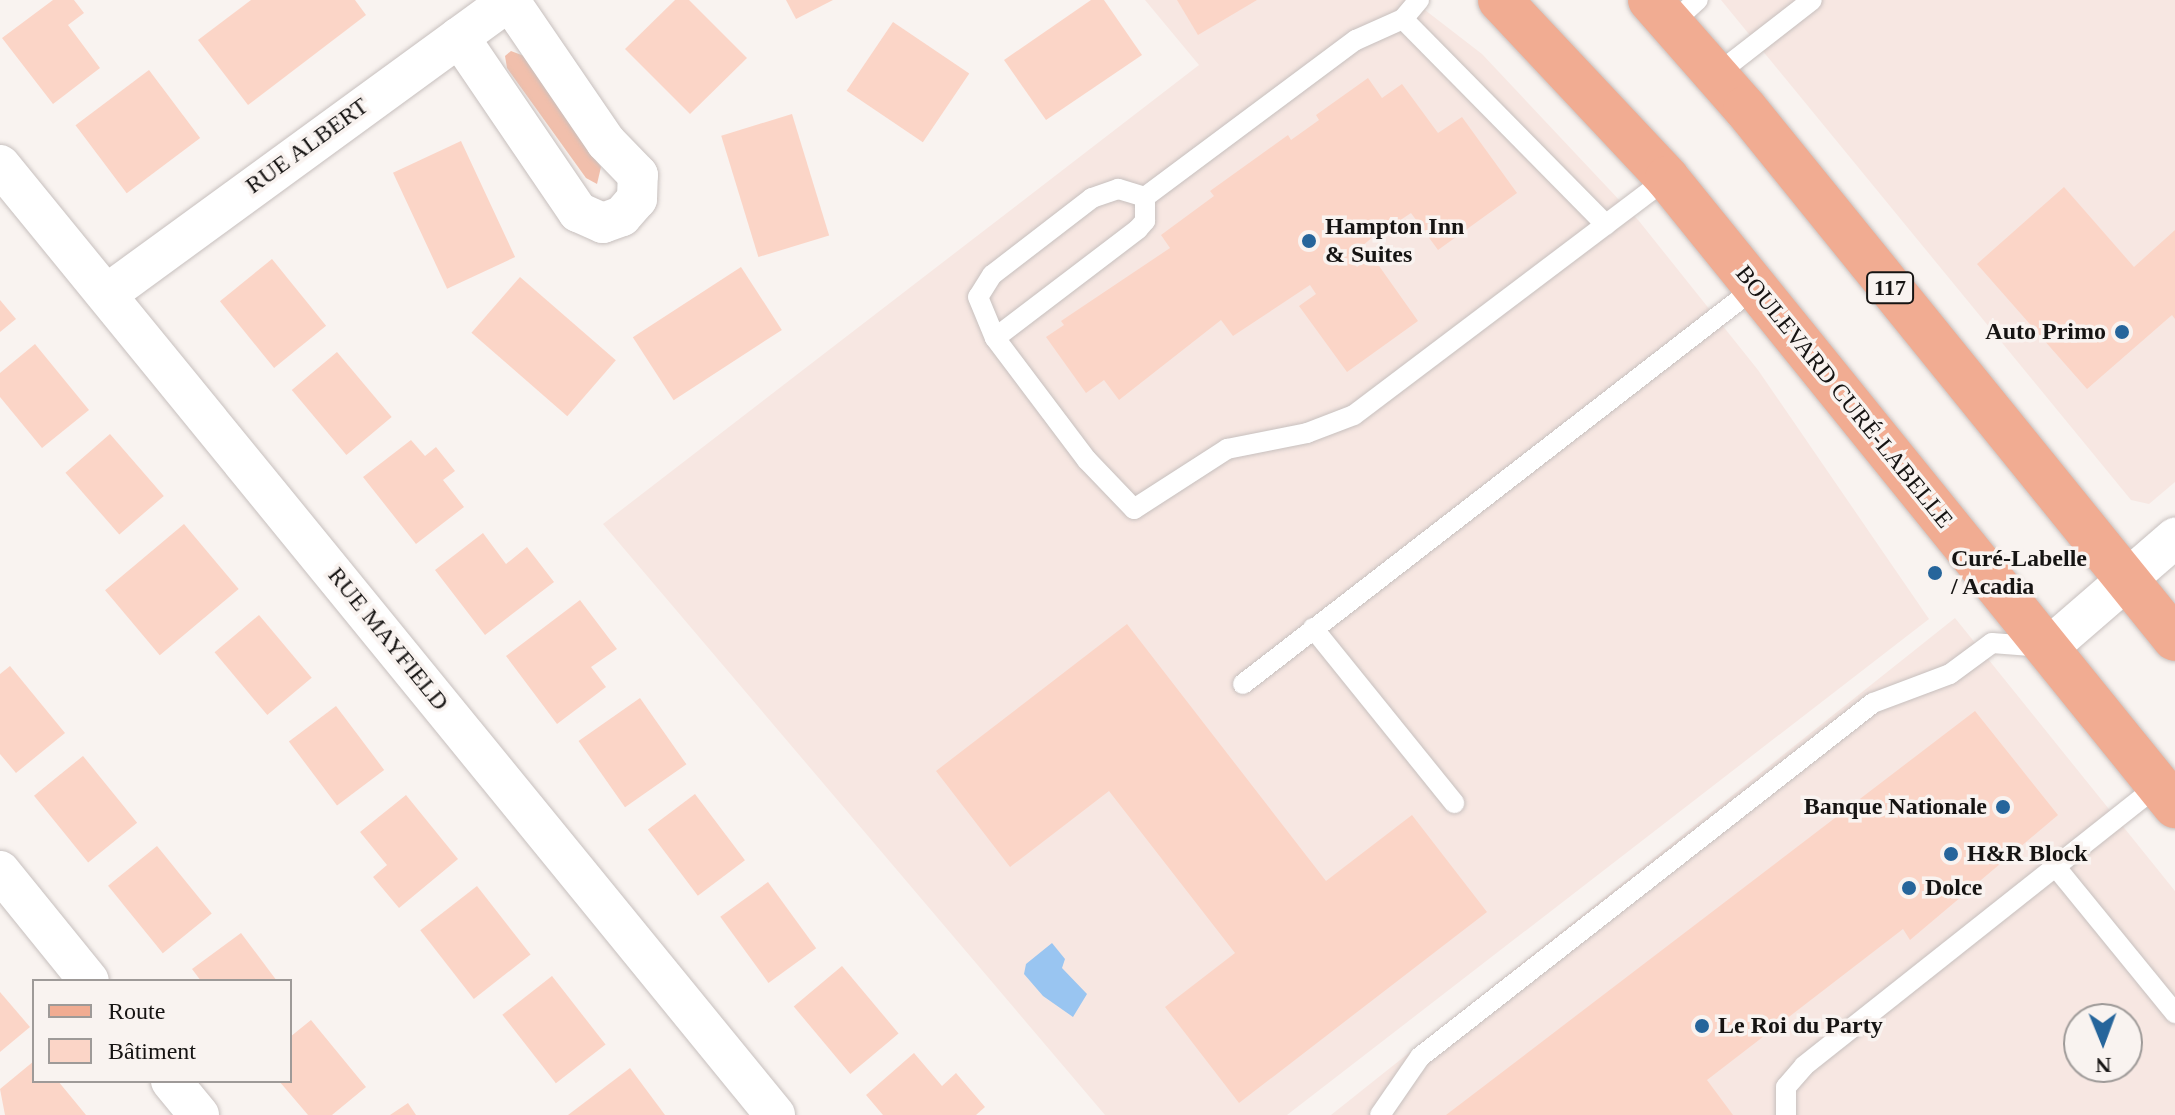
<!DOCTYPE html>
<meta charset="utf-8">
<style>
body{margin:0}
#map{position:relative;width:2175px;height:1115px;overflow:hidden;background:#f9f3f0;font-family:"Times New Roman",serif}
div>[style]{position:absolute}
.built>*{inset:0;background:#f7e7e2}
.green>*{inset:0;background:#f1bfac}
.water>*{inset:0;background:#99c5f1}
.building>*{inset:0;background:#fbd5c7;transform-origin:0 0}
.roads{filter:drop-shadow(0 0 2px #c7c0be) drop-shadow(0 0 2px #c7c0be)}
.lane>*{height:20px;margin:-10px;padding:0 10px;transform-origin:10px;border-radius:10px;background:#fff}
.street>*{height:40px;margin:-20px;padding:0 20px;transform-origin:20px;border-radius:20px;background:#fff}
.primary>*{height:44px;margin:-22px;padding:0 22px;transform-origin:22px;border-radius:22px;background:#f1ac92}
.dots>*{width:22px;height:22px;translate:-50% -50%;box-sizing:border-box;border:4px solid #f9f3f0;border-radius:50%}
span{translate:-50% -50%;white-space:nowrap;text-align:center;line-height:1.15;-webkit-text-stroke:7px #f9f3f0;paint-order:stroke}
.shield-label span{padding:2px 6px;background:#f9f3f0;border:2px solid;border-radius:6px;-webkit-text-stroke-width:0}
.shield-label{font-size:22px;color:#161413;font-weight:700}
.street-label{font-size:24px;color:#161413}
.poi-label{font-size:24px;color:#161413;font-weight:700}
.left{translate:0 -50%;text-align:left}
.right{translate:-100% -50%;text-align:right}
.legend{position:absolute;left:32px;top:979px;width:260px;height:104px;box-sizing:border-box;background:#f9f3f0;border:2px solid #9e9a98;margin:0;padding:10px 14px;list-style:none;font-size:24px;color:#161413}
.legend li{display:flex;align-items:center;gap:16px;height:40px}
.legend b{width:40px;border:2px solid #9e9a98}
.north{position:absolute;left:2063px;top:1003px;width:80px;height:80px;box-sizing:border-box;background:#f9f3f0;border:2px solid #9e9a98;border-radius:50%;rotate:179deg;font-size:22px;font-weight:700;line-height:32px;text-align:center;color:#161413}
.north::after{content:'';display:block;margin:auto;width:28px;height:36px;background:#26659b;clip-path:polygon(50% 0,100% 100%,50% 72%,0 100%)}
</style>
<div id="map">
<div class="built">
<i style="clip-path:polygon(1145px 0,1412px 0,1482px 54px,1639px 221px,1758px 370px,1929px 619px,1287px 1115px,1105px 1115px,603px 524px,1199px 65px)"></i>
<i style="clip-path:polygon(1721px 0,2175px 0,2175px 482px,2149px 504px,2131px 500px)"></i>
<i style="clip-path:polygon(evenodd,1955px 618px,2175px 891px,2175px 1115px,1331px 1115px,1955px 618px,2079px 1019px,2127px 1019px,2127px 1067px,2079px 1067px,2079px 1019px)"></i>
</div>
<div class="green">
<i style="clip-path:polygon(511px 51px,524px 56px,601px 167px,597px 184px,586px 178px,507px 68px,505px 56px)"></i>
</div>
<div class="water">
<i style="clip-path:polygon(1052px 943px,1065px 959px,1062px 968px,1087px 994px,1073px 1017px,1043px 996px,1024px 974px,1026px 964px)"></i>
</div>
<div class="building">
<i style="clip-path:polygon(53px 0,74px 0,84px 13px,68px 25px,100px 68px,53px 104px,2px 38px)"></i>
<i style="clip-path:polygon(251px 0,355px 0,366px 15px,248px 105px,198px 40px)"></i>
<i style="clip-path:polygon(675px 0,689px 0,747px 58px,690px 114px,625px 49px)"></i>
<i style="clip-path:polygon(786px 0,833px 0,796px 19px)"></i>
<i style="clip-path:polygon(1091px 0,1104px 0,1142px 55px,1046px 120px,1004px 60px)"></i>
<i style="clip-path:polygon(1177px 0,1257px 0,1198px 35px)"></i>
<i style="left:893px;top:22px;width:92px;height:83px;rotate:34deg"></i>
<i style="left:149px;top:70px;width:85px;height:92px;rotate:53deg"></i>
<i style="clip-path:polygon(1368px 78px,1382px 98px,1402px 84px,1438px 133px,1462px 117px,1517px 193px,1438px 250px,1411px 213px,1396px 223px,1393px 220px,1349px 257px,1357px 267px,1372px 256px,1418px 321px,1347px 372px,1299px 306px,1316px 294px,1310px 285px,1233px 336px,1221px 320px,1119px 400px,1104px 380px,1086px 393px,1046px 337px,1064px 325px,1061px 321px,1170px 248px,1161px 235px,1214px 196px,1210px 191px,1288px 135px,1291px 140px,1319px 120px,1316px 115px)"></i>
<i style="left:792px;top:114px;width:127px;height:74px;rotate:73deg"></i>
<i style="left:461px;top:141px;width:128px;height:75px;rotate:65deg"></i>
<i style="clip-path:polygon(2064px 187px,2134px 267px,2175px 230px,2175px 319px,2172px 315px,2087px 389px,1977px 264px)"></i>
<i style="left:272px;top:259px;width:86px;height:67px;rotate:51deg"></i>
<i style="left:741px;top:267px;width:75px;height:129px;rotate:57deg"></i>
<i style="left:520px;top:277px;width:127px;height:74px;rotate:41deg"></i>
<i style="clip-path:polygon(0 300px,16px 319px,0 332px)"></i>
<i style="clip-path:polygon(35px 344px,89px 410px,42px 448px,0 397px,0 373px)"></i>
<i style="left:337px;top:352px;width:85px;height:59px;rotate:50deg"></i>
<i style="left:110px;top:434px;width:82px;height:59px;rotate:49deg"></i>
<i style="clip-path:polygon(411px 440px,425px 456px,436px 447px,455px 471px,443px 480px,464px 507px,416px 544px,363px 477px)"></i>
<i style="left:184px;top:524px;width:85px;height:103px;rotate:50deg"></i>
<i style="clip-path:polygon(483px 533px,506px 564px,527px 547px,554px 582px,485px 635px,435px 570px)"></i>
<i style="clip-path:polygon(580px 600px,617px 649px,591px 667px,606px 687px,557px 724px,506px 656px)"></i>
<i style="left:259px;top:615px;width:82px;height:58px;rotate:50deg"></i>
<i style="clip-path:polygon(1127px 624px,1326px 881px,1412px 815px,1487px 912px,1239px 1103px,1165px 1007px,1235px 953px,1109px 791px,1010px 867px,936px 771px)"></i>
<i style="clip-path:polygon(10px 666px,65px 733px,16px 773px,0 754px,0 674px)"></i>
<i style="left:640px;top:698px;width:81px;height:75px;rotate:55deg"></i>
<i style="left:336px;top:706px;width:80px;height:59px;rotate:53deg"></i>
<i style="clip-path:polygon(1975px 711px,2058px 815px,1910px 940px,1903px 929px,1707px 1080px,1733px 1115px,1446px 1115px)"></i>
<i style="left:83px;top:756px;width:86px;height:63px;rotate:51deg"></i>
<i style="left:695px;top:794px;width:83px;height:59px;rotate:53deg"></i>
<i style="clip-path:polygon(406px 795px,458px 859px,399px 908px,373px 877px,387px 865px,360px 832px)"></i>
<i style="left:157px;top:846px;width:87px;height:63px;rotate:51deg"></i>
<i style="left:768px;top:882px;width:82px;height:59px;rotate:54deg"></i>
<i style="left:477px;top:886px;width:87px;height:72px;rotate:52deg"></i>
<i style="clip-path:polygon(241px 933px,277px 981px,201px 981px,192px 969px)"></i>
<i style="left:842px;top:966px;width:88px;height:63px;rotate:50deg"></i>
<i style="left:552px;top:976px;width:87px;height:63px;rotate:52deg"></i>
<i style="clip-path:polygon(0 992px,30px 1027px,0 1052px)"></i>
<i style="clip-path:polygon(311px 1020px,366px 1087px,332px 1115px,308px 1115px,279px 1081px,290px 1081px,290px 1037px)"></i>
<i style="clip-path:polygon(914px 1053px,942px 1086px,956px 1073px,985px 1107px,976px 1115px,883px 1115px,866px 1095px)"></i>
<i style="clip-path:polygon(34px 1061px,34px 1081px,58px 1081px,86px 1115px,5px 1115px,0 1089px)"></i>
<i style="clip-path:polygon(630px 1068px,665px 1115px,568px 1115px)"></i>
<i style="clip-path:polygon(408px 1103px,416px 1115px,390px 1115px)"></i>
</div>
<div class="roads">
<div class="lane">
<i style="left:1403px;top:19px;width:289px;rotate:45.4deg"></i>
<i style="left:1671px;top:24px;width:36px;rotate:-42deg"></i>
<i style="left:1717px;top:74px;width:120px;rotate:-37.9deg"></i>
<i style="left:1145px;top:197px;width:28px;rotate:-163deg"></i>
<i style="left:1118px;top:189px;width:28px;rotate:161deg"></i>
<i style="left:1092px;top:198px;width:126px;rotate:142.4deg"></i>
<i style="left:992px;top:275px;width:26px;rotate:122deg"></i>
<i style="left:978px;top:297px;width:44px;rotate:67.5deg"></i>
<i style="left:995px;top:338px;width:153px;rotate:53deg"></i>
<i style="left:1087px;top:460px;width:68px;rotate:46.2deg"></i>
<i style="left:1134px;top:509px;width:111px;rotate:-32.8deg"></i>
<i style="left:1227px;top:449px;width:82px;rotate:-11.3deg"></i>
<i style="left:1307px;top:433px;width:50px;rotate:-21deg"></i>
<i style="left:1354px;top:415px;width:393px;rotate:-37.1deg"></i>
<i style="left:1145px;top:197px;width:263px;rotate:-36.7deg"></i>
<i style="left:1356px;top:40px;width:51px;rotate:-24.1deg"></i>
<i style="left:1403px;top:19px;width:25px;rotate:-50deg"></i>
<i style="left:995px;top:338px;width:180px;rotate:-37.3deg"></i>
<i style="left:1138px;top:229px;width:11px;rotate:-49deg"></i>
<i style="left:1145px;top:221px;width:24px;rotate:-90deg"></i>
<i style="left:1313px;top:628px;width:225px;rotate:51.1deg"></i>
<i style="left:1243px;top:684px;width:649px;rotate:-37.74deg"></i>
<i style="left:2055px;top:866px;width:190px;rotate:50.8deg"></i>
<i style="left:1380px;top:1115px;width:70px;rotate:-55.4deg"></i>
<i style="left:1420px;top:1057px;width:575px;rotate:-38.01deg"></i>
<i style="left:1873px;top:703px;width:82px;rotate:-20.6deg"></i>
<i style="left:1950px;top:674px;width:52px;rotate:-36.4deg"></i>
<i style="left:1992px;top:643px;width:52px;rotate:4.4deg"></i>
<i style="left:1786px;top:1115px;width:28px;rotate:-90deg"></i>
<i style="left:1786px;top:1087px;width:28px;rotate:-49deg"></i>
<i style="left:1804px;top:1066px;width:452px;rotate:-38.4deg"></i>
</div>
<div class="street">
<i style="left:459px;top:37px;width:212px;rotate:55.8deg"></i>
<i style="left:578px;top:212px;width:27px;rotate:24deg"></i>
<i style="left:603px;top:223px;width:20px;rotate:-20deg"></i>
<i style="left:622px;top:216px;width:23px;rotate:-49deg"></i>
<i style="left:637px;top:199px;width:24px;rotate:-88deg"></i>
<i style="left:638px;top:175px;width:46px;rotate:-134.1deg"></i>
<i style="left:606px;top:142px;width:172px;rotate:-124.3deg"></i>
<i style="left:0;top:165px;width:1226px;rotate:50.79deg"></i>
<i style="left:107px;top:294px;width:499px;rotate:-36.1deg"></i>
<i style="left:2049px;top:647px;width:167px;rotate:-40.9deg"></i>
<i style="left:0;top:871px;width:141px;rotate:51deg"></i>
<i style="left:171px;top:1081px;width:44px;rotate:50.5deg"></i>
</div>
<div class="primary">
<i style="left:1500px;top:0;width:244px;rotate:46.8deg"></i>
<i style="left:1667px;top:178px;width:808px;rotate:51.03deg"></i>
<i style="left:1650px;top:0;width:144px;rotate:48.7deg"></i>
<i style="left:1745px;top:108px;width:683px;rotate:51deg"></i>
</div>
</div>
<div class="dots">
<i style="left:1309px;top:241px;background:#26659b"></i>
<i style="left:2122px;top:332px;background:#26659b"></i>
<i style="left:1935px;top:573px;background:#26659b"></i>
<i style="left:2003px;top:807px;background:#26659b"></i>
<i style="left:1951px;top:854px;background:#26659b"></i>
<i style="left:1909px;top:888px;background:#26659b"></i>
<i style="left:1702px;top:1026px;background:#26659b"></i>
</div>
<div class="shield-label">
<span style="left:1890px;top:288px">117</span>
</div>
<div class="street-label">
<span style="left:307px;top:146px;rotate:-36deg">RUE ALBERT</span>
<span style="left:1844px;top:397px;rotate:51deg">BOULEVARD CURÉ-LABELLE</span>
<span style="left:388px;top:639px;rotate:51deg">RUE MAYFIELD</span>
</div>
<div class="poi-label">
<span class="left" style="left:1325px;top:241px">Hampton Inn<br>&amp; Suites</span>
<span class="right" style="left:2106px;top:332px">Auto Primo</span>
<span class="left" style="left:1951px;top:573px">Curé-Labelle<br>/ Acadia</span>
<span class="right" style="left:1987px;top:807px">Banque Nationale</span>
<span class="left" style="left:1967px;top:854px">H&amp;R Block</span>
<span class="left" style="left:1925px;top:888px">Dolce</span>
<span class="left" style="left:1718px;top:1026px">Le Roi du Party</span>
</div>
<ul class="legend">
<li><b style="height:10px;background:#f1ac92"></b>Route</li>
<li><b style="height:22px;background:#fbd5c7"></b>Bâtiment</li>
</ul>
<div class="north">N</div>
</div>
